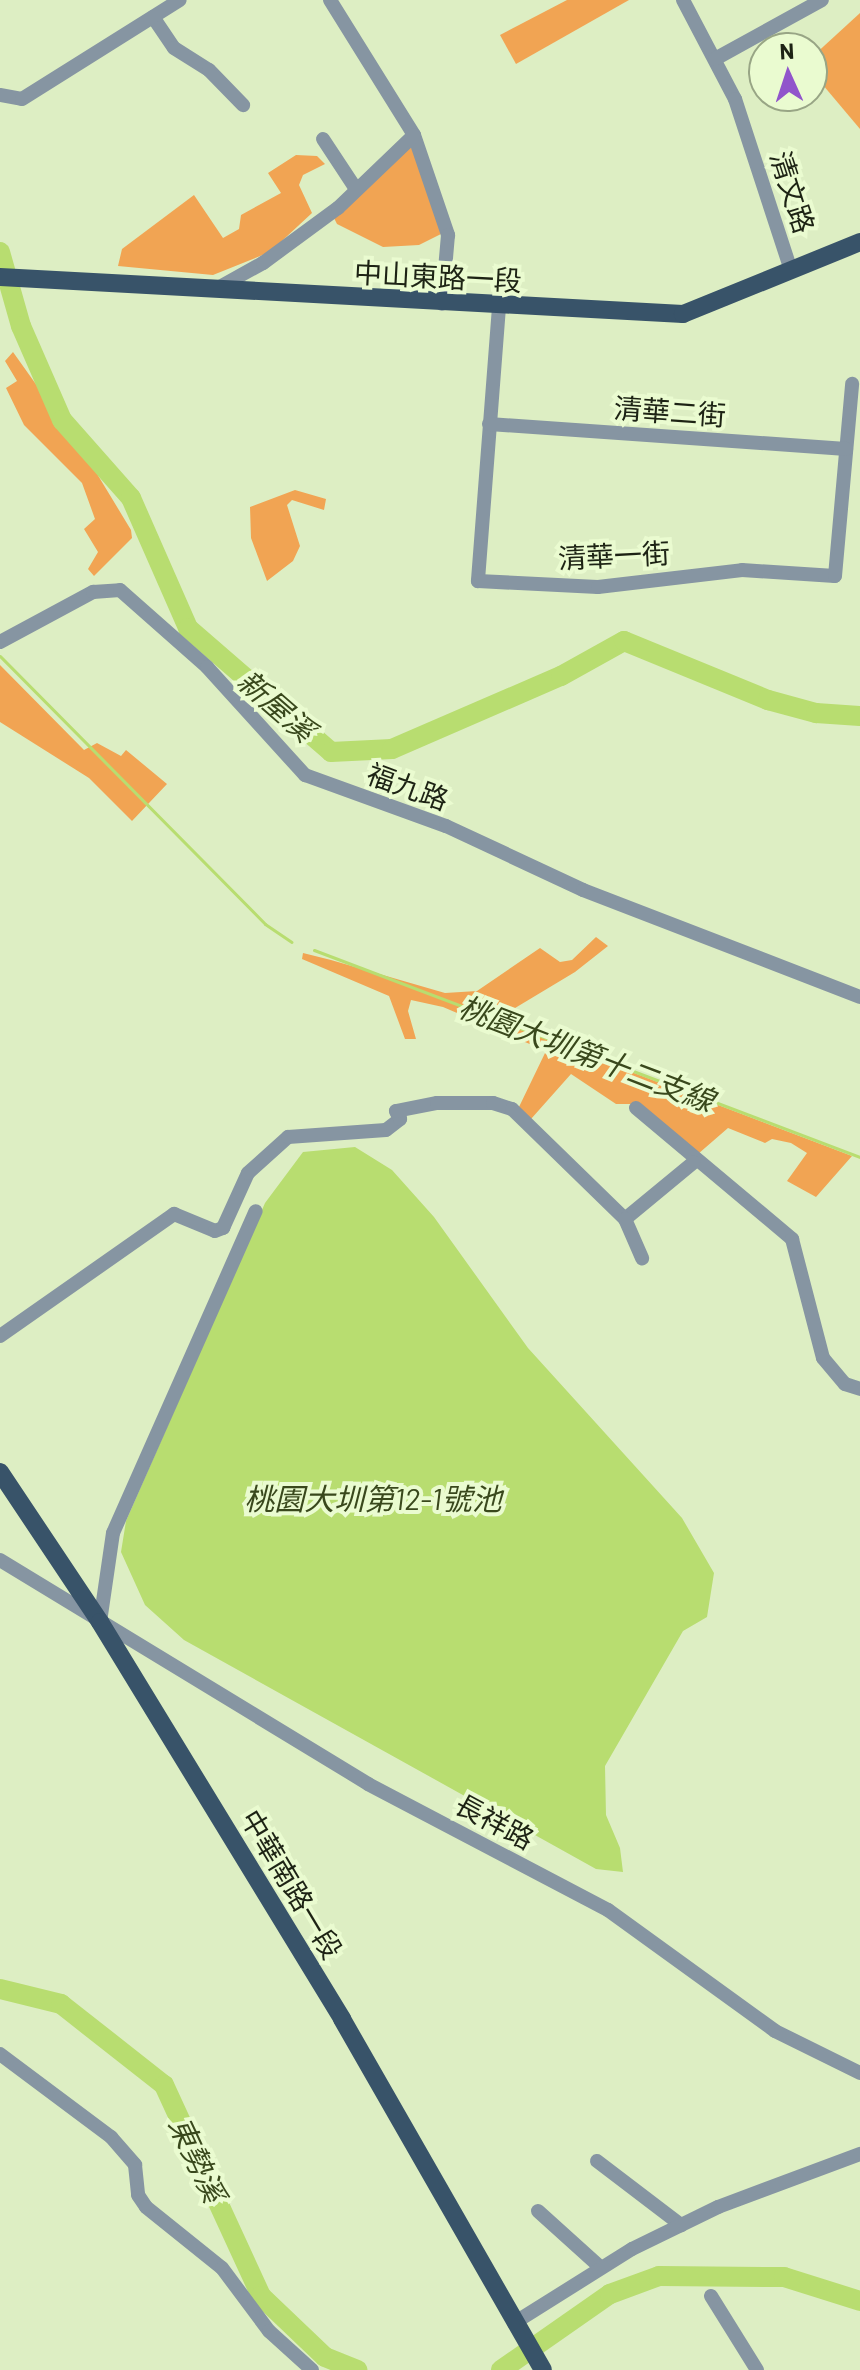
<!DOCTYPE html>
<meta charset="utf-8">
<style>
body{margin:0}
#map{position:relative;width:860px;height:2370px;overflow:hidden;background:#ddeec3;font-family:Barlow,"Noto Sans TC",sans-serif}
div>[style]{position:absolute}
.green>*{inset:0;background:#f1a453}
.water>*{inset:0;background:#b8dd70}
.stream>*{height:3px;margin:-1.5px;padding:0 1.5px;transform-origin:1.5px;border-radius:1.5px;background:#b8dd70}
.river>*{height:20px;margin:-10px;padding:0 10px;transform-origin:10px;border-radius:10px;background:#b8dd70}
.minor>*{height:14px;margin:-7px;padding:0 7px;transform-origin:7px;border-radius:7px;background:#8695a2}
.major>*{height:18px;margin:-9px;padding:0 9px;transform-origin:9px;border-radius:9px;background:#385369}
span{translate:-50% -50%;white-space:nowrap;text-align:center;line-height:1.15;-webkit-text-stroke:8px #eafbd0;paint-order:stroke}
.street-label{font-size:28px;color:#1d2314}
.water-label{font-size:30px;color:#39481c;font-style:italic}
.north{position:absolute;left:748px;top:32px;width:80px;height:80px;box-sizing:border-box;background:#eafbd0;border:2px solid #98a585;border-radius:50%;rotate:357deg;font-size:22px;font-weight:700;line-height:32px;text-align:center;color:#1d2314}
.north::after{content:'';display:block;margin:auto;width:28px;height:36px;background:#9155cb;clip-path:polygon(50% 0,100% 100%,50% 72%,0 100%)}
</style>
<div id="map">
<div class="green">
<i style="clip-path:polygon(567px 0,629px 0,516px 64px,500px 35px)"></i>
<i style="clip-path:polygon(860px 13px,860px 129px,812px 72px,812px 57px)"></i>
<i style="clip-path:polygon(408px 147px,414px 149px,441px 234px,419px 245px,383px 247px,337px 224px,334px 218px)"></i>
<i style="clip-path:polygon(296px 155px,317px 156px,325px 164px,303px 175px,299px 185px,312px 213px,270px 252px,213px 275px,118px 266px,122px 249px,194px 195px,223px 238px,239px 229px,241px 215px,281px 193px,268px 173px)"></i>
<i style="clip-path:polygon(13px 352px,82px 449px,131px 530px,132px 538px,94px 576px,88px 569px,98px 552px,84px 529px,95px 519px,82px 483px,24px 425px,6px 388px,17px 381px,5px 361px)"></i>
<i style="clip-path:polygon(295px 490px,326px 499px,324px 510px,292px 500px,287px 505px,300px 546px,293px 561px,267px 581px,251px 538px,250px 507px)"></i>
<i style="clip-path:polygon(0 665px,84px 750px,97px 743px,121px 756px,126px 750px,167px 784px,132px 821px,89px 778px,0 722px)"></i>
<i style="clip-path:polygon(596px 937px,608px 946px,575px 972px,495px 1020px,852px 1156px,816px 1197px,787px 1181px,807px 1153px,791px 1143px,772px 1139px,765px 1143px,728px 1128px,698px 1154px,692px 1153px,631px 1104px,616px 1104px,571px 1074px,531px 1119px,518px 1109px,546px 1051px,443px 1007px,411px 1000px,408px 1011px,416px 1039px,405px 1039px,389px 996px,302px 959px,303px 953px,331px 960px,445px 993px,477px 991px,540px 948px,560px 962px,572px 960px)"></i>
</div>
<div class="water">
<i style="clip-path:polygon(355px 1147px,392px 1170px,434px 1217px,528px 1348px,682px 1518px,714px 1573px,707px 1617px,683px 1631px,605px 1766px,606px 1815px,620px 1848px,623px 1872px,596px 1869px,184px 1640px,145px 1605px,121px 1552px,126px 1521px,265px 1203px,303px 1152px)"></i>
</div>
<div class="stream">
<i style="left:0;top:656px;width:377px;rotate:45.3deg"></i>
<i style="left:265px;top:924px;width:32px;rotate:34deg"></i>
<i style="left:314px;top:950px;width:584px;rotate:20.76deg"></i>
</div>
<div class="river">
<i style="left:0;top:252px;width:77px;rotate:74.2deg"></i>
<i style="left:21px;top:326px;width:103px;rotate:66.4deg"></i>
<i style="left:62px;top:420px;width:104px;rotate:48.5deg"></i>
<i style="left:131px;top:498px;width:142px;rotate:66.3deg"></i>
<i style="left:188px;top:628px;width:189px;rotate:40.9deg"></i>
<i style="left:331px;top:752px;width:61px;rotate:-2.8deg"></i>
<i style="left:392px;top:749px;width:184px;rotate:-23.4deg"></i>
<i style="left:561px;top:676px;width:72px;rotate:-29.1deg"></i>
<i style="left:624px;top:641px;width:156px;rotate:22.3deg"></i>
<i style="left:768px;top:700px;width:50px;rotate:15.2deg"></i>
<i style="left:816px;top:713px;width:44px;rotate:3.9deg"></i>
<i style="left:0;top:1989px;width:63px;rotate:13.8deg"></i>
<i style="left:61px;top:2004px;width:131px;rotate:38.2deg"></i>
<i style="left:164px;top:2085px;width:232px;rotate:65.3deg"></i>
<i style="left:261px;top:2296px;width:88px;rotate:43.6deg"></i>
<i style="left:325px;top:2357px;width:35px;rotate:22deg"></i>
<i style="left:501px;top:2370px;width:133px;rotate:-34.9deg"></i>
<i style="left:610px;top:2294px;width:52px;rotate:-20.2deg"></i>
<i style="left:659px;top:2276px;width:125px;rotate:0.5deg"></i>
<i style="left:784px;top:2277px;width:80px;rotate:17.5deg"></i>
</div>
<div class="minor">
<i style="left:330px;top:0;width:159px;rotate:58.1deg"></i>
<i style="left:414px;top:135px;width:106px;rotate:71.2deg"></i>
<i style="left:448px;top:235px;width:69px;rotate:95deg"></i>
<i style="left:683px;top:0;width:112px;rotate:62.3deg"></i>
<i style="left:735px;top:99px;width:180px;rotate:71.9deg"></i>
<i style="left:153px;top:17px;width:37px;rotate:56deg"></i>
<i style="left:174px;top:48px;width:41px;rotate:32.2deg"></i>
<i style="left:209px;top:70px;width:49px;rotate:45.8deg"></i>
<i style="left:715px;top:59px;width:122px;rotate:-28.9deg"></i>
<i style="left:0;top:95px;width:22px;rotate:10deg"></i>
<i style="left:22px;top:99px;width:186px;rotate:-32.1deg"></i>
<i style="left:323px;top:139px;width:60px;rotate:56.6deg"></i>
<i style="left:216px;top:289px;width:54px;rotate:-29deg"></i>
<i style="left:263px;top:263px;width:93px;rotate:-36.3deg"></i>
<i style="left:338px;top:208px;width:105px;rotate:-43.8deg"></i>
<i style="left:499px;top:307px;width:275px;rotate:94.4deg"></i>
<i style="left:478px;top:581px;width:120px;rotate:2.9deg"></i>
<i style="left:598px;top:587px;width:145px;rotate:-6.7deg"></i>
<i style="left:742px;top:570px;width:93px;rotate:3.7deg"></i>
<i style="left:835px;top:576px;width:193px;rotate:-84.9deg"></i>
<i style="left:489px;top:424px;width:358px;rotate:4deg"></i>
<i style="left:0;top:642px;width:106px;rotate:-28.3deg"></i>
<i style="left:93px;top:592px;width:27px;rotate:-4deg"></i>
<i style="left:120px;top:590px;width:116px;rotate:41.5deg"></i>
<i style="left:207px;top:667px;width:146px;rotate:47.8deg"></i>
<i style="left:305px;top:775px;width:150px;rotate:19.9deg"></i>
<i style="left:446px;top:826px;width:151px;rotate:25deg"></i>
<i style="left:583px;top:890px;width:297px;rotate:21.1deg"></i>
<i style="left:636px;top:1108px;width:204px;rotate:40deg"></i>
<i style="left:792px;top:1239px;width:123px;rotate:75.4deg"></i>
<i style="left:823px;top:1358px;width:34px;rotate:50deg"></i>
<i style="left:845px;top:1384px;width:16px;rotate:18deg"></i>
<i style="left:625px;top:1219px;width:89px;rotate:-39.6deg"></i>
<i style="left:0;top:1336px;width:213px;rotate:-35deg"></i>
<i style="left:174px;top:1214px;width:44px;rotate:22.5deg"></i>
<i style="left:215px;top:1231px;width:9px;rotate:-21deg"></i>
<i style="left:223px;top:1228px;width:60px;rotate:-65.6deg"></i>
<i style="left:248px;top:1173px;width:54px;rotate:-42deg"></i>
<i style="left:288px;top:1137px;width:98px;rotate:-4.1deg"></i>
<i style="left:386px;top:1130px;width:18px;rotate:-38deg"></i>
<i style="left:400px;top:1119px;width:9px;rotate:-117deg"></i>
<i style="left:396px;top:1111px;width:42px;rotate:-11deg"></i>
<i style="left:437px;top:1103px;width:56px"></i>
<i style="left:493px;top:1103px;width:20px;rotate:18deg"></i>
<i style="left:512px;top:1109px;width:158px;rotate:44.2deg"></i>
<i style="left:625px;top:1219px;width:43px;rotate:66.4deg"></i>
<i style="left:0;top:1560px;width:431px;rotate:31.3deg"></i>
<i style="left:368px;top:1784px;width:271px;rotate:27.7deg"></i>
<i style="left:608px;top:1910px;width:206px;rotate:35.9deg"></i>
<i style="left:775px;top:2031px;width:95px;rotate:26.3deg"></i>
<i style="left:100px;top:1622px;width:90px;rotate:-81.7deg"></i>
<i style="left:113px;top:1533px;width:352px;rotate:-66.1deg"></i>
<i style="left:0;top:2054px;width:139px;rotate:36.8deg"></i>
<i style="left:111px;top:2137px;width:37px;rotate:49deg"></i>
<i style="left:135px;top:2165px;width:30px;rotate:84deg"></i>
<i style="left:138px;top:2195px;width:14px;rotate:56deg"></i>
<i style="left:146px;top:2207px;width:97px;rotate:38.8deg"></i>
<i style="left:222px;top:2268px;width:79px;rotate:53.3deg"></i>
<i style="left:269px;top:2331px;width:58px;rotate:42.2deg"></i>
<i style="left:597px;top:2161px;width:106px;rotate:37.3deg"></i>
<i style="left:538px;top:2211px;width:84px;rotate:42.1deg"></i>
<i style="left:711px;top:2296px;width:87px;rotate:58.1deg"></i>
<i style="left:514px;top:2323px;width:139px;rotate:-32.1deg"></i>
<i style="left:632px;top:2249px;width:96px;rotate:-26deg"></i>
<i style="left:718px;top:2207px;width:152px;rotate:-20.5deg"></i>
</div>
<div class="major">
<i style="left:0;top:277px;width:684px;rotate:3.1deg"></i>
<i style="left:683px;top:314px;width:191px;rotate:-22.1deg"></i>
<i style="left:0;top:1472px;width:180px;rotate:56.3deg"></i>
<i style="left:100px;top:1622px;width:465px;rotate:58.6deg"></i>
<i style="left:342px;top:2019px;width:404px;rotate:60.2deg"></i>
</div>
<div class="street-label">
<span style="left:793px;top:192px;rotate:72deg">清文路</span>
<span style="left:438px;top:276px;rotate:3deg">中山東路一段</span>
<span style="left:670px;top:411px;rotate:4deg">清華二街</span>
<span style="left:614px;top:555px;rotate:-3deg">清華一街</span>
<span style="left:408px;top:786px;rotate:20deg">福九路</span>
<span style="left:495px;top:1821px;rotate:28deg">長祥路</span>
<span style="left:292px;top:1884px;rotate:59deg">中華南路一段</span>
</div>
<div class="water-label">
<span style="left:277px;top:705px;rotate:41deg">新屋溪</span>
<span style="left:587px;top:1053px;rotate:21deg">桃園大圳第十二支線</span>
<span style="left:373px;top:1498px">桃園大圳第12-1號池</span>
<span style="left:198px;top:2159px;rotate:65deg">東勢溪</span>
</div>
<div class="north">N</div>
</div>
